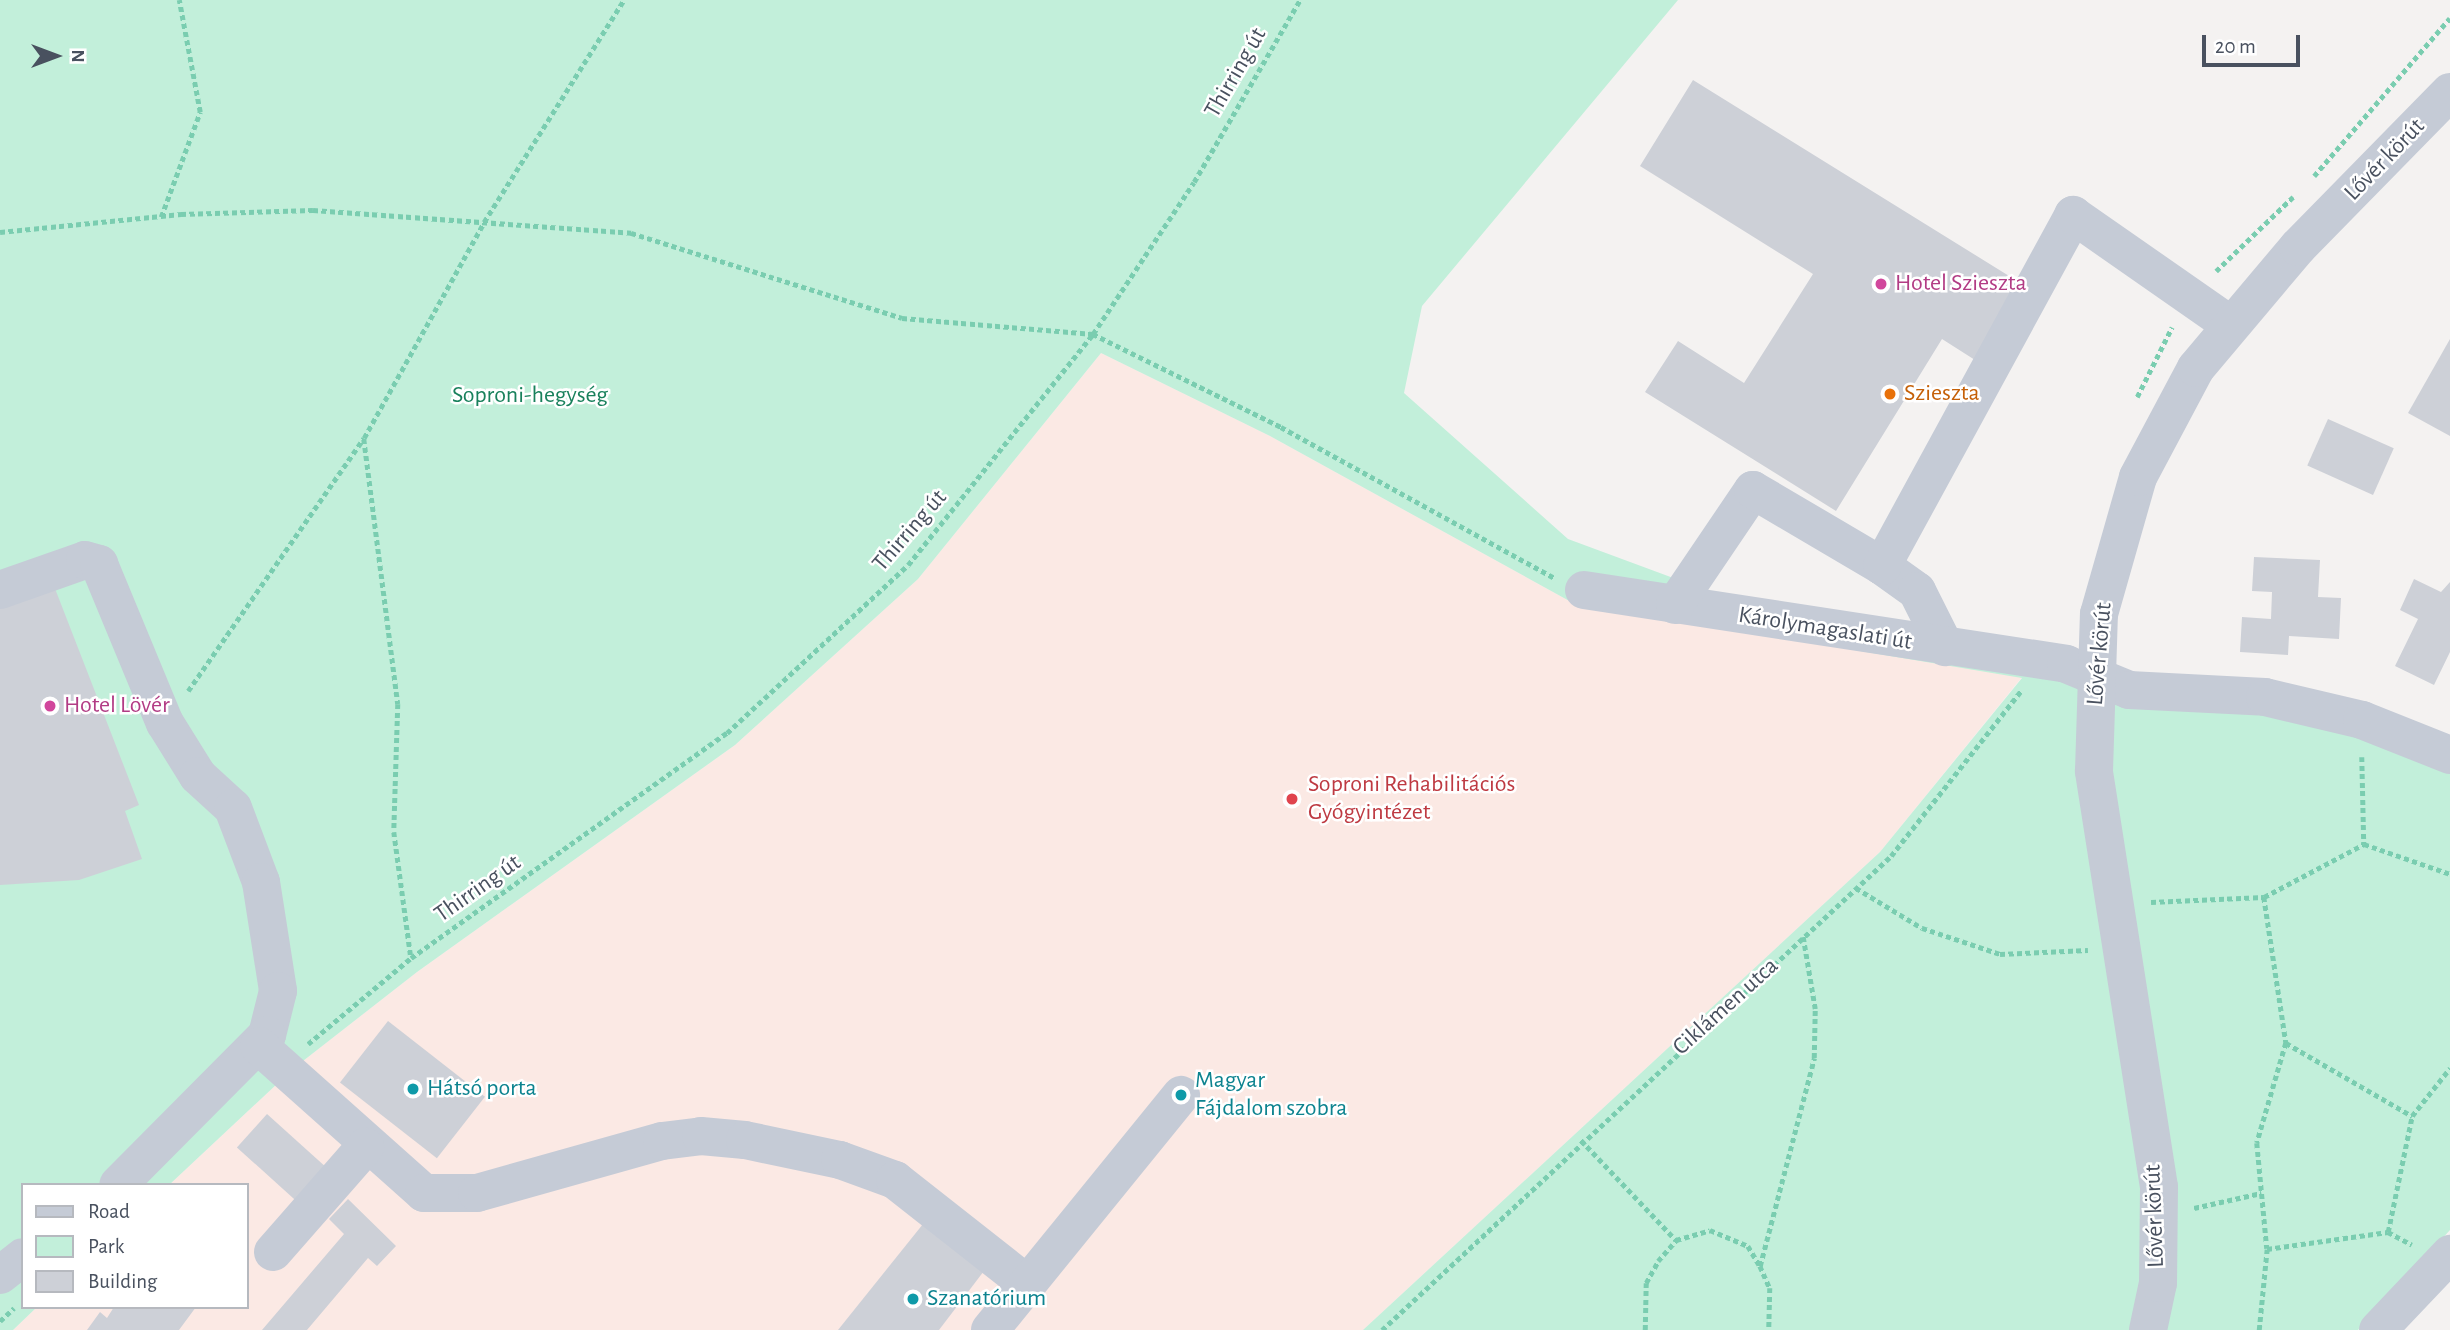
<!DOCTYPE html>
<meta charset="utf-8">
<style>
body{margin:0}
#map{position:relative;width:2450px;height:1330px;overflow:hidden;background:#f4f2f1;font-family:"Alegreya Sans",sans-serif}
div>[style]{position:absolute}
.medical>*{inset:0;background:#fbe9e4}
.green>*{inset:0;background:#c2efda}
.building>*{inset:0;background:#cdd0d7;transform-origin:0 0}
.path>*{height:4.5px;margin-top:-2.25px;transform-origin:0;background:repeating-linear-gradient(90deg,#7acdb0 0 5px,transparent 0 8.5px)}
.minor>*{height:38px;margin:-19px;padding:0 19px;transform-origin:19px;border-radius:19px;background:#c5cbd6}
.dots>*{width:19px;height:19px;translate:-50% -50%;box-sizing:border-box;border:4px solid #fff;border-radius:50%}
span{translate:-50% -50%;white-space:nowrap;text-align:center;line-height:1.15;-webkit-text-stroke:5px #fff;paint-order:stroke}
.street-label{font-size:24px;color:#49515f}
.hotel-label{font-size:24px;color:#b23c85}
.left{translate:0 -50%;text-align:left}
.food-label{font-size:24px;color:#c56008}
.park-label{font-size:24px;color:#19815c}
.health-label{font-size:24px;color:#be3a42}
.culture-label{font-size:24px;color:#0d838f}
.legend{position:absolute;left:21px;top:1183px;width:228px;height:126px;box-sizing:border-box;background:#fff;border:2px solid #b6b9bf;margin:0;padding:9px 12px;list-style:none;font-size:21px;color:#49515f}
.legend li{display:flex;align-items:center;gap:14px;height:35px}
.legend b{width:35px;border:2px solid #b6b9bf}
.north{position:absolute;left:21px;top:21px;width:70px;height:70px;-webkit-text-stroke:5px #fff;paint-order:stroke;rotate:90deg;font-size:19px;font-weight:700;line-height:28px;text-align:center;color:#49515f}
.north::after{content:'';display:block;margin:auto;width:24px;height:32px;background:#49515f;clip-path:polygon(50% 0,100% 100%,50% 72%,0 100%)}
.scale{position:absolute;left:2202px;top:35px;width:98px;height:32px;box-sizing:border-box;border:4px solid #49515f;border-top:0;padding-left:9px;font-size:21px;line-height:24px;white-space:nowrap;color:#49515f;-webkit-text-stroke:5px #fff;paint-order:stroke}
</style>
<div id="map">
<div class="medical">
<i style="clip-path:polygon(1101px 353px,1270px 436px,1573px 603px,2022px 677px,1880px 852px,1363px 1330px,13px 1330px,37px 1307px,247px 1307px,247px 1185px,169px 1185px,294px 1068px,417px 972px,735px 745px,918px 579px)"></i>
</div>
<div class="green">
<i style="clip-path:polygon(0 0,1678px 0,1422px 306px,1404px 393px,1568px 539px,1676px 579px,1671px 612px,2244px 702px,2450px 764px,2450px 1230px,2358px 1330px,1363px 1330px,1880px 852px,2022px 678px,1573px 603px,1270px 436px,1101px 353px,918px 579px,735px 745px,417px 972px,294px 1068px,169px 1185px,23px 1185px,23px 1307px,37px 1307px,13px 1330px,0 1330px)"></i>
</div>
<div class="building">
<i style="clip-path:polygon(1693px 80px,2022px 284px,1975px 360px,1942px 339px,1836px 511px,1645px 392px,1678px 341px,1744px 383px,1813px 274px,1640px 166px)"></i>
<i style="clip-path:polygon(2450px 339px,2450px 436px,2408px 413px)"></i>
<i style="left:2328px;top:419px;width:72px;height:51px;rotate:24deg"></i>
<i style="clip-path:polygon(2254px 557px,2320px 560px,2318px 597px,2341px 598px,2339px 639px,2289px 636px,2288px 655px,2240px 652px,2242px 617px,2271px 619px,2272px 592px,2252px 591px)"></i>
<i style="clip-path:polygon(2414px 579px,2441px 592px,2450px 582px,2450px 652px,2434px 685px,2395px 666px,2418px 619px,2400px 610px)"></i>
<i style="clip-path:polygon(54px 586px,139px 805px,125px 811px,142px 859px,79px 880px,0 885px,0 606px)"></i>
<i style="left:388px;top:1021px;width:123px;height:78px;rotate:38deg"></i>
<i style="left:267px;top:1114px;width:84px;height:45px;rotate:42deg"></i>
<i style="clip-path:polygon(348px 1199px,396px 1246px,377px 1266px,368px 1258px,307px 1330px,262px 1330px,344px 1234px,329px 1219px)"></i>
<i style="clip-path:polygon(927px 1219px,987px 1267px,939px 1330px,838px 1330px)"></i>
<i style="clip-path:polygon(114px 1307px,196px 1307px,179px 1330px,87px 1330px,100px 1312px,107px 1318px)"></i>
</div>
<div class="path">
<i style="left:2314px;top:176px;width:208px;rotate:-49.3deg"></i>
<i style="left:161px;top:217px;width:112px;rotate:-69.6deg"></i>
<i style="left:200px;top:112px;width:114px;rotate:-100.6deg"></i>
<i style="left:0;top:232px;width:182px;rotate:-5.7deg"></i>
<i style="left:181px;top:214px;width:132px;rotate:-1.7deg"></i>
<i style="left:313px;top:210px;width:319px;rotate:4.1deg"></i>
<i style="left:631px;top:233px;width:284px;rotate:17.4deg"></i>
<i style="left:902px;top:318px;width:192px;rotate:4.8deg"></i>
<i style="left:1093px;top:334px;width:210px;rotate:26.3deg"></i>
<i style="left:1281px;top:427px;width:312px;rotate:28.9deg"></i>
<i style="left:2216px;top:271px;width:107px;rotate:-43.9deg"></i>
<i style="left:2137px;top:397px;width:78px;rotate:-63.4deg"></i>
<i style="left:364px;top:439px;width:267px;rotate:82.7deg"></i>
<i style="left:398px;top:704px;width:128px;rotate:91.8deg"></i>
<i style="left:394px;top:832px;width:127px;rotate:82.3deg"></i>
<i style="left:188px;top:691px;width:308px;rotate:-55.2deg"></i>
<i style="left:364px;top:438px;width:247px;rotate:-60.9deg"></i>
<i style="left:484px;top:222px;width:262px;rotate:-57.8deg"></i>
<i style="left:2362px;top:757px;width:87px;rotate:88.7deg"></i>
<i style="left:1856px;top:888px;width:77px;rotate:31.2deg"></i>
<i style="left:1922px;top:928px;width:82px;rotate:18.4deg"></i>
<i style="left:2000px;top:954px;width:88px;rotate:-2.6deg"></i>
<i style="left:2264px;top:897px;width:148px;rotate:81.4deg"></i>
<i style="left:2286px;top:1043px;width:104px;rotate:106.2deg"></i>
<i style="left:2257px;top:1143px;width:106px;rotate:84.6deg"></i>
<i style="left:2151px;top:902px;width:113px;rotate:-2.5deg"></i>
<i style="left:2264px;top:897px;width:113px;rotate:-27.9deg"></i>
<i style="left:2364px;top:844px;width:91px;rotate:19.2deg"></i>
<i style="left:2286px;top:1043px;width:146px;rotate:30.1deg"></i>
<i style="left:308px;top:1044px;width:134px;rotate:-39.9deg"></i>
<i style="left:411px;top:958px;width:388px;rotate:-35.5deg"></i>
<i style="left:727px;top:733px;width:247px;rotate:-42.9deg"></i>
<i style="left:908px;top:565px;width:296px;rotate:-51.3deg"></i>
<i style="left:1093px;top:334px;width:182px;rotate:-56.4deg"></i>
<i style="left:1194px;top:182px;width:211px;rotate:-59.8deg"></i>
<i style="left:1581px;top:1140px;width:138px;rotate:46.5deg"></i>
<i style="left:2194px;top:1208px;width:69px;rotate:-12.6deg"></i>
<i style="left:2388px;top:1232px;width:27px;rotate:28deg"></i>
<i style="left:1760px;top:1266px;width:215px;rotate:-75.4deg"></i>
<i style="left:1814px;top:1058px;width:49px;rotate:-88.8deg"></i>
<i style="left:1815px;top:1009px;width:73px;rotate:-99.5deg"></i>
<i style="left:0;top:1321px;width:19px;rotate:-43deg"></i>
<i style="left:1382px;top:1330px;width:696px;rotate:-42.96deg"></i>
<i style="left:1891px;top:856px;width:210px;rotate:-51.8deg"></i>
<i style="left:1645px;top:1330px;width:47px;rotate:-88.8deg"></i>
<i style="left:1646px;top:1283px;width:25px;rotate:-61deg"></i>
<i style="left:1658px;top:1261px;width:28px;rotate:-49deg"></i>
<i style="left:1676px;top:1240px;width:35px;rotate:-16deg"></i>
<i style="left:1710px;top:1230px;width:41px;rotate:22.8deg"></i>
<i style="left:1748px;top:1246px;width:23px;rotate:59deg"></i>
<i style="left:1760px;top:1266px;width:24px;rotate:66deg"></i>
<i style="left:1770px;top:1288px;width:42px;rotate:91.4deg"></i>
<i style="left:2259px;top:1330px;width:81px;rotate:-84.4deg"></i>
<i style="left:2267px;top:1249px;width:122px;rotate:-8deg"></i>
<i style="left:2388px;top:1232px;width:118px;rotate:-78.3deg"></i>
<i style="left:2412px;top:1116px;width:61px;rotate:-51.6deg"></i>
</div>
<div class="minor">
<i style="left:1882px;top:566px;width:43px;rotate:35.5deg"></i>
<i style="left:1917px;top:591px;width:63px;rotate:63.4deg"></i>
<i style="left:0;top:590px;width:90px;rotate:-19.4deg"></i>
<i style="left:85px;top:560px;width:15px;rotate:16deg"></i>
<i style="left:99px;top:564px;width:172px;rotate:67.5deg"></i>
<i style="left:165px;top:723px;width:62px;rotate:58.1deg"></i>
<i style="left:198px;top:776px;width:47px;rotate:42.4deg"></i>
<i style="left:233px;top:808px;width:79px;rotate:69.3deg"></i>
<i style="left:261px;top:882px;width:110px;rotate:81.1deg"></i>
<i style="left:278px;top:991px;width:45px;rotate:104deg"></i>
<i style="left:267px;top:1035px;width:211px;rotate:134.8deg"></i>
<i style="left:1584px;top:590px;width:488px;rotate:8.7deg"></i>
<i style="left:2066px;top:664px;width:68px;rotate:22.4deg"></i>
<i style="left:2129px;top:690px;width:136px;rotate:2.9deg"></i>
<i style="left:2265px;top:697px;width:100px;rotate:13.3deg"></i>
<i style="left:2362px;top:720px;width:95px;rotate:21.7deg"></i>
<i style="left:1675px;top:605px;width:139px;rotate:-55.9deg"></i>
<i style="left:1753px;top:490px;width:150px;rotate:30.5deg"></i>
<i style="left:1882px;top:566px;width:400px;rotate:-61.4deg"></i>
<i style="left:2073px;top:215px;width:189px;rotate:34.9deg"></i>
<i style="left:259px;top:1046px;width:221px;rotate:41.7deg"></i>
<i style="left:424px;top:1193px;width:53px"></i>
<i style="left:477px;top:1193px;width:192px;rotate:-15.7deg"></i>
<i style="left:662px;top:1141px;width:39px;rotate:-7deg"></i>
<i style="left:701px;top:1136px;width:44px;rotate:5.2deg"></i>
<i style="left:745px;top:1140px;width:97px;rotate:11.9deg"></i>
<i style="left:840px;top:1160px;width:59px;rotate:20deg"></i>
<i style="left:895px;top:1180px;width:168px;rotate:38.2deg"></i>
<i style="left:273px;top:1252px;width:140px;rotate:-48.8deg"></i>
<i style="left:0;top:1275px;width:29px;rotate:-38deg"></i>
<i style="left:990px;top:1330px;width:303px;rotate:-50.9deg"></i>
<i style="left:2148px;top:1330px;width:48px;rotate:-78deg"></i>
<i style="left:2158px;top:1283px;width:96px;rotate:-89.4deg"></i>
<i style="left:2159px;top:1187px;width:421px;rotate:-98.9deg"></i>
<i style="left:2094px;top:771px;width:157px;rotate:-88.2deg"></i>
<i style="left:2099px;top:614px;width:142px;rotate:-74.1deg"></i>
<i style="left:2138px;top:477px;width:123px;rotate:-62deg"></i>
<i style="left:2196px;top:368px;width:158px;rotate:-49.9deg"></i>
<i style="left:2298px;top:247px;width:217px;rotate:-45.6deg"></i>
<i style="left:2378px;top:1330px;width:105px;rotate:-46.5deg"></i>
</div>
<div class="dots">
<i style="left:1881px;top:284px;background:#d1479c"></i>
<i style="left:1890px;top:394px;background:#e8710a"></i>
<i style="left:50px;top:706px;background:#d1479c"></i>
<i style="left:1292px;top:799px;background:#e0444e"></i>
<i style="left:413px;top:1089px;background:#0f9aa8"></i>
<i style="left:1181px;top:1095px;background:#0f9aa8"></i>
<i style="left:913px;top:1299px;background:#0f9aa8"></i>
</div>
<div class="street-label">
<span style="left:1236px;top:73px;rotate:-60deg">Thirring út</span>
<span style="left:2385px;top:160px;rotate:-46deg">Lővér körút</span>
<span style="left:910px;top:531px;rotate:-49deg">Thirring út</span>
<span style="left:1825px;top:629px;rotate:9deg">Károlymagaslati út</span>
<span style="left:2100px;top:654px;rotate:-85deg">Lővér körút</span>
<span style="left:478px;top:889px;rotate:-35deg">Thirring út</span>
<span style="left:1726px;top:1007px;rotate:-42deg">Ciklámen utca</span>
<span style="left:2155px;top:1216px;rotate:-92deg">Lővér körút</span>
</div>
<div class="hotel-label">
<span class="left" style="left:1895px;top:284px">Hotel Szieszta</span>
<span class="left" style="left:64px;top:706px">Hotel Lövér</span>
</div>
<div class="food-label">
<span class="left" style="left:1904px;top:394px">Szieszta</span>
</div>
<div class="park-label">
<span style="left:530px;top:396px">Soproni-hegység</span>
</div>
<div class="health-label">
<span class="left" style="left:1308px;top:799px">Soproni Rehabilitációs<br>Gyógyintézet</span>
</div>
<div class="culture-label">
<span class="left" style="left:1195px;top:1095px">Magyar<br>Fájdalom szobra</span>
<span class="left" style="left:427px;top:1089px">Hátsó porta</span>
<span class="left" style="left:927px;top:1299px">Szanatórium</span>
</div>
<ul class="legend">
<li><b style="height:9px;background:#c5cbd6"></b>Road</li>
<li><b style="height:19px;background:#c2efda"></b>Park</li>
<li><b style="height:19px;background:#cdd0d7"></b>Building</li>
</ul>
<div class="north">N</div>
<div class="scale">20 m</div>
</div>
